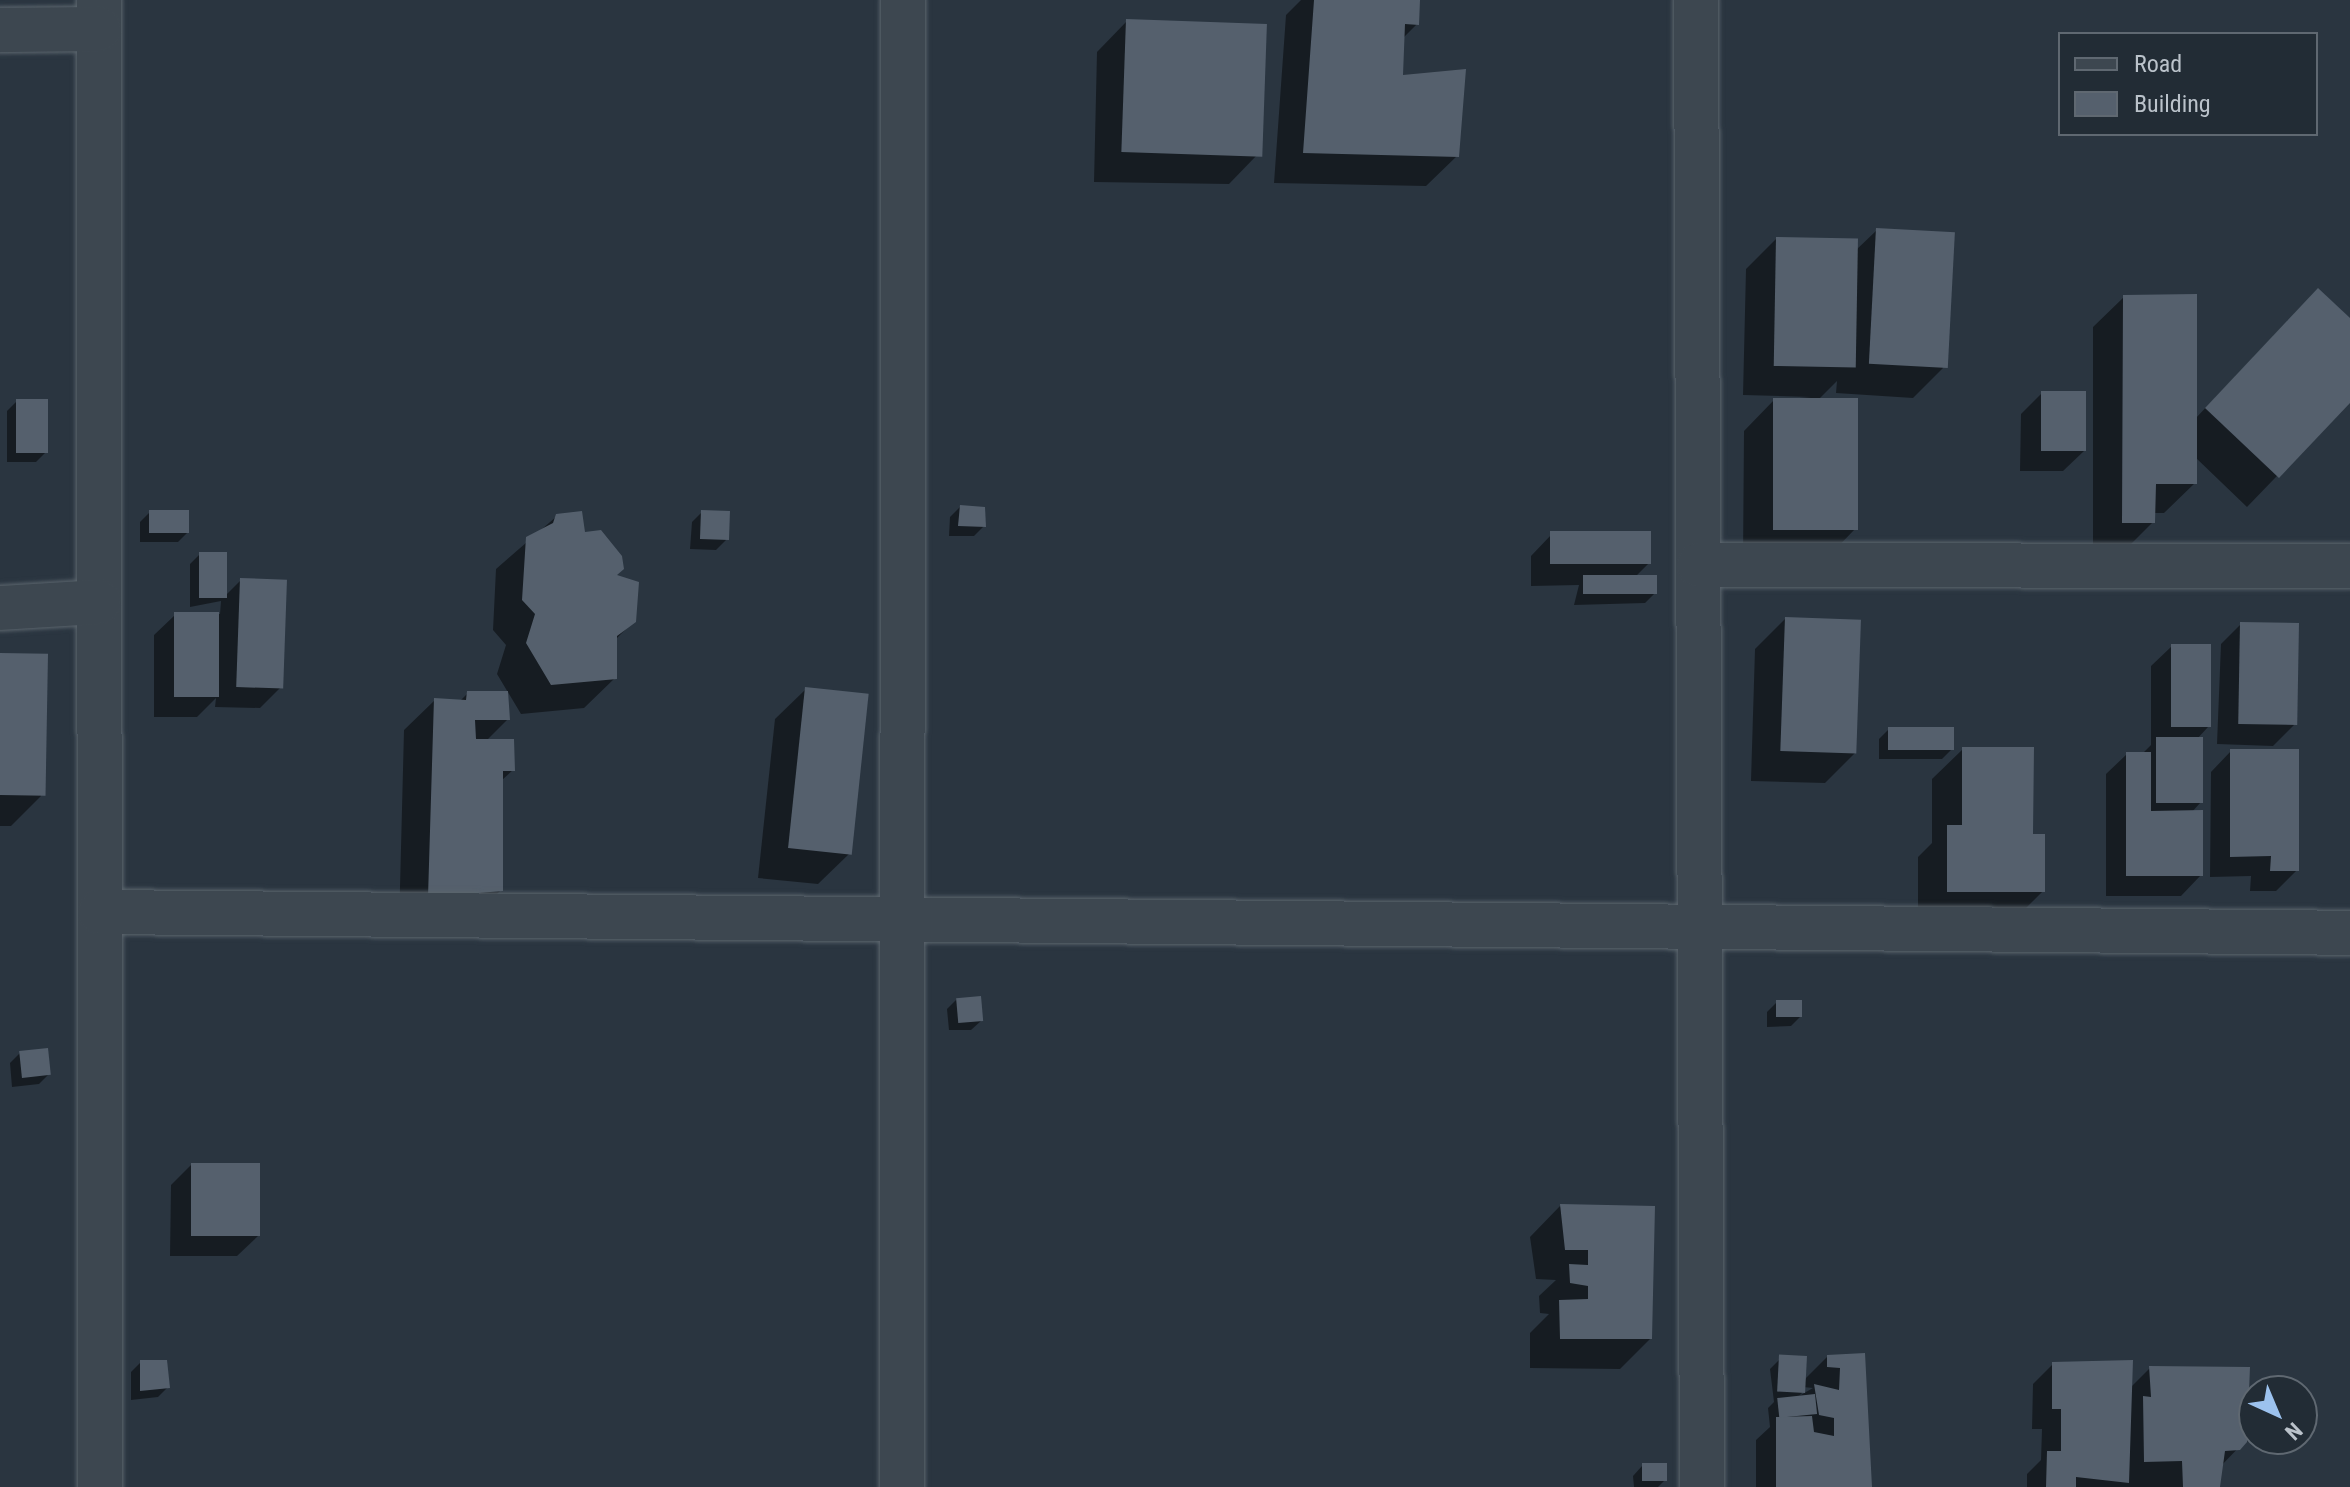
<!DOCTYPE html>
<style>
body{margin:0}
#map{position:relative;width:2350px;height:1487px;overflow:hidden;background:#2a3540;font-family:"Roboto Condensed",sans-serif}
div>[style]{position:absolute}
.shadow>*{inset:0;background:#0007}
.building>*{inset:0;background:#55606d;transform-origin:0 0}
.roads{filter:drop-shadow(0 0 2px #5b656d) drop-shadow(0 0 2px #5b656d)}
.minor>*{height:44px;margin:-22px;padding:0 22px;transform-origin:22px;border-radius:22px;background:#3d4750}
span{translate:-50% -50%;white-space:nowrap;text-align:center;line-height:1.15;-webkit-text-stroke:7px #222c35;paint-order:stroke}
.legend{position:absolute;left:2058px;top:32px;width:260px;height:104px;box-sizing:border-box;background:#222c35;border:2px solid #5f6871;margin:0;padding:10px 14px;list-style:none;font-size:24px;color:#bac2ca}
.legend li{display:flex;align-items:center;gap:16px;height:40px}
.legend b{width:40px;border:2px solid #5f6871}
.north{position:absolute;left:2238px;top:1375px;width:80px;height:80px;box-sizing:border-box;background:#222c35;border:2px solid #5f6871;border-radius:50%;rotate:136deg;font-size:22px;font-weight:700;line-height:32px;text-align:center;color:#bac2ca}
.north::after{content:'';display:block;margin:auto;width:28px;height:36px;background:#9cc2ee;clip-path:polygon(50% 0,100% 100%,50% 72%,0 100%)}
</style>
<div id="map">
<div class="shadow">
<i style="clip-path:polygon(1301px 0,1418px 0,1417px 24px,1402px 39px,1401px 78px,1457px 156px,1426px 186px,1274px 183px,1286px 15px)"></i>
<i style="clip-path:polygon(1127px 21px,1259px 153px,1229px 184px,1094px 182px,1097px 52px)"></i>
<i style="clip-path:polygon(1877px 230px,1943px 368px,1913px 398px,1836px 393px,1837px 381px,1818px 400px,1855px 529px,1825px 560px,1743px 559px,1744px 431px,1774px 400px,1811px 397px,1743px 395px,1746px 269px,1776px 239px,1855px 251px)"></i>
<i style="clip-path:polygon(2124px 297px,2195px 419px,2288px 320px,2350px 321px,2350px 400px,2247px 507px,2195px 457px,2195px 483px,2164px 513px,2153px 513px,2153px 522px,2123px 552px,2093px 552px,2093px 327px)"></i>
<i style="clip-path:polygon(2042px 393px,2084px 451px,2063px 471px,2020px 471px,2021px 414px)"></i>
<i style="clip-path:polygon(17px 401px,46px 452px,36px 462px,7px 462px,7px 411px)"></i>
<i style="clip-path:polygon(960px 507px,984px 526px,974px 536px,949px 536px,950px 517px)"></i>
<i style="clip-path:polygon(150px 512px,188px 532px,178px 542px,140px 542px,140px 522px)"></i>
<i style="clip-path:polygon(702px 512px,726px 540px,716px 550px,690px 549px,692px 522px)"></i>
<i style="clip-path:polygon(557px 516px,584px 534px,614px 577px,634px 621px,615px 640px,615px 678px,584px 708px,521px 714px,497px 674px,506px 645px,493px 630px,496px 569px)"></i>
<i style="clip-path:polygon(1551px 535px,1649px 563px,1634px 578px,1655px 593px,1645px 603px,1574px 605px,1579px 585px,1531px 586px,1531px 556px)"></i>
<i style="clip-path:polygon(200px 554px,225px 596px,241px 580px,280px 688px,260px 708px,215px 707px,216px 698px,197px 717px,154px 717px,154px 635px,175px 615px,220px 614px,221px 601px,190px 607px,190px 564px)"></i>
<i style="clip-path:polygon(1785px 619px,1855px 753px,1825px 783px,1751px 781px,1755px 649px)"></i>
<i style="clip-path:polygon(2241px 624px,2294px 725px,2273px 746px,2217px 744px,2221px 644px)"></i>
<i style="clip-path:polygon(2172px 646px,2208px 727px,2197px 739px,2201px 802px,2191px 813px,2201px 875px,2181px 896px,2106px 896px,2106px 774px,2127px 754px,2142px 754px,2151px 745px,2151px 666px)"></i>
<i style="clip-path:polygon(0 655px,41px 796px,11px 826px,0 826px)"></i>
<i style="clip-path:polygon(806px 689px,849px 854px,818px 884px,758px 878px,775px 719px)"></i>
<i style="clip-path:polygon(468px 693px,508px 719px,486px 741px,513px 770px,501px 781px,501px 890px,471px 920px,399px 926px,404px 730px,435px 700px,460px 701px)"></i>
<i style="clip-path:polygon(1889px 729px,1952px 749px,1942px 759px,1879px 759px,1879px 739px)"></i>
<i style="clip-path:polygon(1963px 749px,2031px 836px,2043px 891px,2013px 921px,1918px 921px,1918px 857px,1932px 843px,1932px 779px)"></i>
<i style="clip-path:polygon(2231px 751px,2297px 870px,2276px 891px,2250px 891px,2251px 876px,2210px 877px,2211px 772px)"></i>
<i style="clip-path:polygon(957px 999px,981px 1021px,971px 1030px,949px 1030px,947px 1009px)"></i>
<i style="clip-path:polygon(1777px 1002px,1801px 1016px,1791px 1026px,1767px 1027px,1767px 1012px)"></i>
<i style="clip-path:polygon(20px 1053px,49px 1074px,39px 1084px,12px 1087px,10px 1063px)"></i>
<i style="clip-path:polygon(191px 1165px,258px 1236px,237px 1256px,170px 1256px,171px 1185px)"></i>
<i style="clip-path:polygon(1560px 1206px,1650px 1339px,1620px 1369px,1530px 1368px,1530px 1333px,1549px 1314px,1540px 1313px,1539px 1296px,1556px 1280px,1536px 1279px,1530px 1237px)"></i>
<i style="clip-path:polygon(evenodd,1863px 1355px,1870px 1487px,1756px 1487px,1756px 1440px,1770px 1427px,1768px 1408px,1774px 1402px,1770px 1369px,1780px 1359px,1804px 1380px,1827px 1357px,1863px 1355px,1803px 1387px,1813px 1388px,1799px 1396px,1803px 1392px,1803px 1387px)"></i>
<i style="clip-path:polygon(141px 1362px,168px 1387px,158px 1397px,131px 1400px,131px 1372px)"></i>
<i style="clip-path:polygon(2053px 1364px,2130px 1388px,2150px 1368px,2245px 1441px,2218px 1469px,2218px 1487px,2027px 1487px,2027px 1474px,2041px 1460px,2042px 1429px,2032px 1429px,2033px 1384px)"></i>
<i style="clip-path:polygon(1642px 1466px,1665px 1480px,1658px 1487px,1634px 1487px,1633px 1476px)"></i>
</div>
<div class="building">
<i style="clip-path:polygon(1314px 0,1420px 0,1419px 25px,1405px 24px,1403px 75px,1466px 69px,1459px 157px,1303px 153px)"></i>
<i style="left:1126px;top:19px;width:141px;height:133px;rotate:2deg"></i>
<i style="left:1876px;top:228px;width:79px;height:136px;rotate:3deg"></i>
<i style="left:1776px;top:237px;width:82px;height:129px;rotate:1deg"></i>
<i style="clip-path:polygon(2318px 288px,2350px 318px,2350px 403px,2279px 478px,2205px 408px)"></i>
<i style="clip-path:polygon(2197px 294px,2197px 484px,2156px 484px,2155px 523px,2122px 523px,2123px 295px)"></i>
<i style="left:2041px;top:391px;width:45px;height:60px"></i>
<i style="left:1773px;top:398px;width:85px;height:132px"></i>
<i style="left:16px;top:399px;width:32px;height:54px"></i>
<i style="clip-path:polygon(960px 505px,985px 507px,986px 527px,958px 526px)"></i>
<i style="left:149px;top:510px;width:40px;height:23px"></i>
<i style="left:701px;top:510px;width:29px;height:29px;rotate:2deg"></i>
<i style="clip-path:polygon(582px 511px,585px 532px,601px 530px,622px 556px,624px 569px,617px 575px,639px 582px,636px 622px,617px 636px,617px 679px,551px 685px,526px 643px,535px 614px,522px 600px,526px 537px,553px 523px,556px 514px)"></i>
<i style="left:1651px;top:531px;width:33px;height:101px;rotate:90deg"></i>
<i style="left:199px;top:552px;width:28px;height:46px"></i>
<i style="left:1657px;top:575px;width:19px;height:74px;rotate:90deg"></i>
<i style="left:240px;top:578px;width:47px;height:109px;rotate:2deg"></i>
<i style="left:219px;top:612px;width:85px;height:45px;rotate:90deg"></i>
<i style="left:1785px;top:617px;width:76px;height:134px;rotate:2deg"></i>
<i style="left:2240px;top:622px;width:59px;height:102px;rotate:1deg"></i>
<i style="left:2171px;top:644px;width:40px;height:83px"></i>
<i style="left:0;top:653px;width:48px;height:142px;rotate:1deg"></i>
<i style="left:805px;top:687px;width:64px;height:162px;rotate:6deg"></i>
<i style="clip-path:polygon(467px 691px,508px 691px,510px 720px,475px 720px,476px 739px,514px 739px,515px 771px,503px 771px,503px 891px,428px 897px,434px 698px,466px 700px)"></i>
<i style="left:1888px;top:727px;width:66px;height:23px"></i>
<i style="left:2156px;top:737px;width:47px;height:66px"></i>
<i style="clip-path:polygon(1962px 747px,2034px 747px,2033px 834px,2045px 834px,2045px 892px,1947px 892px,1947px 825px,1962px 825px)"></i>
<i style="clip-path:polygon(2230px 749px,2299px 749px,2299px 871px,2270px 871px,2271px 856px,2230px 857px)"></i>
<i style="clip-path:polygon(2126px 752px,2151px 752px,2151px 811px,2203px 810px,2203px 876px,2126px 876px)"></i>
<i style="left:981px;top:996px;width:25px;height:25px;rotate:85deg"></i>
<i style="left:1776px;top:1000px;width:26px;height:17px"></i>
<i style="left:48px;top:1048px;width:27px;height:29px;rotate:84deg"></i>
<i style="left:191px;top:1163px;width:69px;height:73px"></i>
<i style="clip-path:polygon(1560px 1204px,1655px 1206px,1652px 1339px,1560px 1339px,1559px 1300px,1588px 1299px,1588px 1286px,1570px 1283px,1569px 1264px,1588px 1265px,1588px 1250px,1565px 1250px)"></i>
<i style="clip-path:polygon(1865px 1353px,1872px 1487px,1776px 1487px,1776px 1417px,1812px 1416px,1814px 1432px,1834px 1436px,1834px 1418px,1819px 1415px,1814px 1384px,1839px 1390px,1840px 1368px,1827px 1367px,1827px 1355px)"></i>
<i style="left:1807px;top:1356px;width:37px;height:28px;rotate:93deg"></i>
<i style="clip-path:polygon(140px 1360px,167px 1360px,170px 1388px,140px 1391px)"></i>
<i style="clip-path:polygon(2133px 1360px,2129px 1483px,2076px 1477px,2076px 1487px,2046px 1487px,2047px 1451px,2061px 1451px,2061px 1409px,2052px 1409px,2052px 1362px)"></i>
<i style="clip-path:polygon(2149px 1366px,2250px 1367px,2247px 1442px,2240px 1450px,2225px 1451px,2220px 1487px,2183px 1487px,2182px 1461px,2144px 1462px,2143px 1396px,2151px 1397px)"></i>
<i style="left:1815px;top:1394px;width:20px;height:38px;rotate:84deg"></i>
<i style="left:1667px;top:1463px;width:18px;height:25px;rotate:90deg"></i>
</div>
<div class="roads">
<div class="minor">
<i style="left:99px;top:0;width:1487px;rotate:89.96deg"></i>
<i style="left:1696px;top:0;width:1487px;rotate:89.77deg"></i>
<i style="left:0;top:30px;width:99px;rotate:-0.6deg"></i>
<i style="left:1699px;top:565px;width:651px;rotate:0.09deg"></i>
<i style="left:0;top:608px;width:99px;rotate:-3.5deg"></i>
<i style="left:100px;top:912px;width:2250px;rotate:0.53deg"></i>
<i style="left:902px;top:1487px;width:1487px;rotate:-89.96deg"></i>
</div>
</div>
<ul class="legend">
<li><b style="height:10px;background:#3d4750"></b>Road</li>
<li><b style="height:22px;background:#55606d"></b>Building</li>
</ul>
<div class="north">N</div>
</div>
